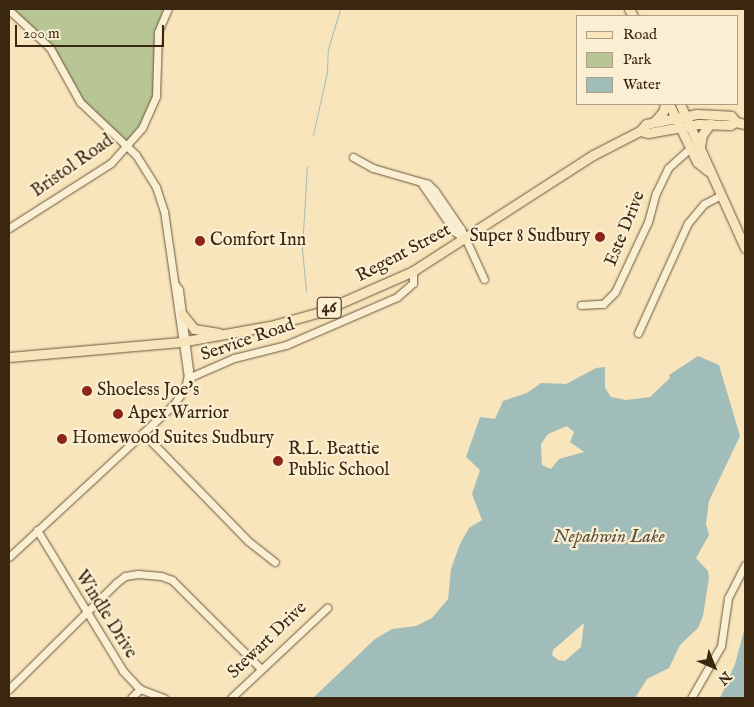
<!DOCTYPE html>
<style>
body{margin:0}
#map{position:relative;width:754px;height:707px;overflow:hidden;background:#f8e5bc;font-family:"IM FELL English",serif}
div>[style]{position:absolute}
.green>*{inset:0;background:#b8c695}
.water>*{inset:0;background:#a1bdba}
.stream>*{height:1px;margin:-0.5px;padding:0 0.5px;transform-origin:0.5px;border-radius:0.5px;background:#a1bdba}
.roads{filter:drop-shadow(0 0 1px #6a563a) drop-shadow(0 0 1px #6a563a)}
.minor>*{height:7px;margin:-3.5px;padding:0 3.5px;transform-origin:3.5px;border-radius:3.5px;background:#faeed3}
.major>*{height:9px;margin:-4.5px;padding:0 4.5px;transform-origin:4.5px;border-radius:4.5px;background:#f8e5bc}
.dots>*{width:14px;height:14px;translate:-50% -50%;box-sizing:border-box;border:2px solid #faeed3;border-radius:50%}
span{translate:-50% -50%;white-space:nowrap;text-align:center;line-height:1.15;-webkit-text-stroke:4.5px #faeed3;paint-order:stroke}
.shield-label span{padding:1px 4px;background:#faeed3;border:1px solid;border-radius:4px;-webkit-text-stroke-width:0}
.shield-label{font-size:16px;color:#3b260f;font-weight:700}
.street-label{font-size:18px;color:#3b260f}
.poi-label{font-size:18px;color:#3b260f}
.right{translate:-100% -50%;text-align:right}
.left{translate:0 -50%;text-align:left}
.water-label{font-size:19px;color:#5a5342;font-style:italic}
.frame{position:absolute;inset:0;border:10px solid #3b260f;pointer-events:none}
.legend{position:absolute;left:576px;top:15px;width:162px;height:90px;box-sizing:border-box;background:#faeed3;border:1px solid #ae9e85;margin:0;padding:6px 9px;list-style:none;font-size:15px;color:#3b260f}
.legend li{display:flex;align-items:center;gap:10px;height:25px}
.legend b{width:25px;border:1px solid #ae9e85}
.north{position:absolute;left:689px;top:642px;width:50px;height:50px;-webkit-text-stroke:4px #faeed3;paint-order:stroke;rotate:136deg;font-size:14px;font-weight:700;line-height:20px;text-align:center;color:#3b260f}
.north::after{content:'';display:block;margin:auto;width:18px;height:22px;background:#3b260f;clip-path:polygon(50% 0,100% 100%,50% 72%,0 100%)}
.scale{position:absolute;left:15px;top:25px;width:149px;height:22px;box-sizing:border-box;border:2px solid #3b260f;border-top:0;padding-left:6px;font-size:15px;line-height:18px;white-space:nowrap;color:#3b260f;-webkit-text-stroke:4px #faeed3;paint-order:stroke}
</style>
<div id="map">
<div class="green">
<i style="clip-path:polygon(9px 9px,168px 9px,158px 33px,156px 96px,128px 146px,89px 113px,58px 59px)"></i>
</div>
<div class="water">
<i style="clip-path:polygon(evenodd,698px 356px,719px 365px,740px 436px,709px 501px,706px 524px,709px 535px,696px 558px,708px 571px,709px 578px,703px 616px,698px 628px,680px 645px,669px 668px,647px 679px,635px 698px,313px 698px,375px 639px,392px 629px,416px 626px,432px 618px,448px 599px,451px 569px,460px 544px,469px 528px,482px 520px,472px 494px,480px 470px,466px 457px,480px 417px,495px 419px,503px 401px,527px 393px,541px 383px,566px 384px,596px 368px,605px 367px,605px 388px,611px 397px,626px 400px,650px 397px,670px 378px,669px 375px,698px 356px,567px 426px,574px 432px,570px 442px,584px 452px,559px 459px,551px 469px,542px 465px,541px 444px,548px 434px,567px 426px,698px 356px,584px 623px,581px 647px,565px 661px,558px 660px,552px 655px,553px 650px,584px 623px)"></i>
<i style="clip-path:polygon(745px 627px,745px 698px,720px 698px,735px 664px)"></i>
</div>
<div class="stream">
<i style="left:313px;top:135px;width:65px;rotate:-77.5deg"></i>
<i style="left:327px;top:72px;width:23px;rotate:-88deg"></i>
<i style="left:328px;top:49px;width:42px;rotate:-73.3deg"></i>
<i style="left:306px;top:291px;width:42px;rotate:-95.4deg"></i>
<i style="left:302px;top:249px;width:83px;rotate:-86.6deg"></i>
</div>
<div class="roads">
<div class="minor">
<i style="left:9px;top:10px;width:56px;rotate:42.8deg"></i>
<i style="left:50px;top:48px;width:62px;rotate:60.9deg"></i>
<i style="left:80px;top:102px;width:77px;rotate:43.4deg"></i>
<i style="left:136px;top:155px;width:38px;rotate:58deg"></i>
<i style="left:156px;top:187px;width:25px;rotate:72deg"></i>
<i style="left:164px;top:211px;width:169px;rotate:81.8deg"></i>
<i style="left:353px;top:157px;width:23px;rotate:29deg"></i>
<i style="left:373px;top:168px;width:57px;rotate:16.2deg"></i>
<i style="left:428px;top:184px;width:10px;rotate:45deg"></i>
<i style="left:435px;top:191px;width:46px;rotate:55.6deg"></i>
<i style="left:461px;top:229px;width:55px;rotate:65.3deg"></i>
<i style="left:422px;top:184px;width:58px;rotate:55.5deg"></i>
<i style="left:455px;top:232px;width:12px;rotate:35deg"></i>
<i style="left:9px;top:228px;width:121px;rotate:-32.5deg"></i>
<i style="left:111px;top:163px;width:47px;rotate:-48.5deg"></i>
<i style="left:142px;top:128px;width:35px;rotate:-66deg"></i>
<i style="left:156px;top:96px;width:64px;rotate:-88.2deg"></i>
<i style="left:158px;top:32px;width:25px;rotate:-67deg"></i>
<i style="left:581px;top:305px;width:22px;rotate:-3deg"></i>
<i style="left:603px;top:304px;width:17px;rotate:-45deg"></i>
<i style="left:615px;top:292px;width:77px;rotate:-64.8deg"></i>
<i style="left:648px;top:222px;width:30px;rotate:-75deg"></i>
<i style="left:656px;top:193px;width:28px;rotate:-64deg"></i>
<i style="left:668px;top:168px;width:30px;rotate:-42deg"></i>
<i style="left:638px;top:333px;width:121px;rotate:-65.6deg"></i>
<i style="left:688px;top:223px;width:25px;rotate:-50deg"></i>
<i style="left:704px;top:204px;width:17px;rotate:-28deg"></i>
<i style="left:188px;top:378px;width:50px;rotate:-23.5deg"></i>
<i style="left:234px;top:358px;width:54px;rotate:-14deg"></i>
<i style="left:286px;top:345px;width:121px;rotate:-23.4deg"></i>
<i style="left:397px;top:297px;width:21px;rotate:-41deg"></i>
<i style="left:413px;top:283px;width:12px;rotate:-90deg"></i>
<i style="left:143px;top:433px;width:151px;rotate:45.8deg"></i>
<i style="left:248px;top:541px;width:34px;rotate:38deg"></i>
<i style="left:37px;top:530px;width:165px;rotate:58.6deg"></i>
<i style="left:123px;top:671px;width:25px;rotate:47deg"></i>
<i style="left:140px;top:689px;width:26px;rotate:21deg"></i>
<i style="left:9px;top:557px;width:225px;rotate:-42.8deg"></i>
<i style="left:174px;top:404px;width:19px;rotate:-55deg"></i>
<i style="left:185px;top:388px;width:18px;rotate:-77deg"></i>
<i style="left:189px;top:370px;width:81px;rotate:-97.1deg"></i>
<i style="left:179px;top:290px;width:7px;rotate:-124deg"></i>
<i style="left:9px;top:689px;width:151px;rotate:-44.7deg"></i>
<i style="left:116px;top:583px;width:11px;rotate:-38deg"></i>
<i style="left:125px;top:576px;width:13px;rotate:-9deg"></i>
<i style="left:138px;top:574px;width:23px;rotate:5deg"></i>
<i style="left:161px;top:576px;width:12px;rotate:20deg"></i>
<i style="left:172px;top:580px;width:126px;rotate:45deg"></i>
<i style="left:131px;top:698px;width:13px;rotate:-45deg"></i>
<i style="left:231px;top:698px;width:132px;rotate:-43.2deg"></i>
<i style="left:691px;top:698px;width:60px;rotate:-60deg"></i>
<i style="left:721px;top:646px;width:49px;rotate:-81.7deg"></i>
<i style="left:728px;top:598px;width:37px;rotate:-63deg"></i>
</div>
<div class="major">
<i style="left:629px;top:9px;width:8px;rotate:60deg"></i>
<i style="left:669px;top:104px;width:64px;rotate:64.2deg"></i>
<i style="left:697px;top:162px;width:14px;rotate:39deg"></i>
<i style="left:680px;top:104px;width:158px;rotate:65.7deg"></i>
<i style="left:654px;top:122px;width:13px;rotate:-48deg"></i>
<i style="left:663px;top:112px;width:8px;rotate:-76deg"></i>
<i style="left:640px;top:131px;width:8px;rotate:14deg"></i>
<i style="left:648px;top:133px;width:51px;rotate:-10.2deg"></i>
<i style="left:698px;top:124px;width:32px;rotate:2deg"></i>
<i style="left:730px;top:125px;width:7px;rotate:-27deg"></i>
<i style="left:700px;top:147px;width:12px;rotate:-81deg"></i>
<i style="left:702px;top:135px;width:14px;rotate:-54deg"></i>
<i style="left:182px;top:314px;width:19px;rotate:51deg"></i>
<i style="left:194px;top:329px;width:25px;rotate:9deg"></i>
<i style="left:9px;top:357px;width:172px;rotate:-5deg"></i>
<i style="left:180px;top:342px;width:91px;rotate:-10.1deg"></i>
<i style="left:270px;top:326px;width:52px;rotate:-15.6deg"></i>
<i style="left:320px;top:312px;width:102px;rotate:-23.8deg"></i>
<i style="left:413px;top:271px;width:214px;rotate:-32.8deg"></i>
<i style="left:593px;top:155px;width:53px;rotate:-27.1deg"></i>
<i style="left:640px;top:131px;width:9px;rotate:-49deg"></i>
<i style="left:646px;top:124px;width:52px;rotate:-11.1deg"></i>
<i style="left:697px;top:114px;width:34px;rotate:3deg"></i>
<i style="left:731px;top:116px;width:8px;rotate:50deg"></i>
<i style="left:736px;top:122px;width:9px;rotate:13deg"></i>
</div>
</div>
<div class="dots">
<i style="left:600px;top:237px;background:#8f2418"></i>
<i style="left:200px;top:241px;background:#8f2418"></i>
<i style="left:87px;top:391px;background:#8f2418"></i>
<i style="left:118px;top:414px;background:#8f2418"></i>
<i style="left:62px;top:439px;background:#8f2418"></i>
<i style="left:278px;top:461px;background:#8f2418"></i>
</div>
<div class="shield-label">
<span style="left:329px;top:308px">46</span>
</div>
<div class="street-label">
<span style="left:73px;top:167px;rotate:-35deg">Bristol Road</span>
<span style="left:626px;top:229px;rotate:-68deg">Este Drive</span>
<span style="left:404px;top:254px;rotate:-28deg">Regent Street</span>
<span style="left:248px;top:341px;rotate:-19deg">Service Road</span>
<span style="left:105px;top:615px;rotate:58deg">Windle Drive</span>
<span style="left:268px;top:641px;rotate:-44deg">Stewart Drive</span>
</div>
<div class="poi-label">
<span class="right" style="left:590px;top:237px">Super 8 Sudbury</span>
<span class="left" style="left:210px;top:241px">Comfort Inn</span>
<span class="left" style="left:97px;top:391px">Shoeless Joe's</span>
<span class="left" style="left:128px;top:414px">Apex Warrior</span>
<span class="left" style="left:72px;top:439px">Homewood Suites Sudbury</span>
<span class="left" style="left:288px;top:461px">R.L. Beattie<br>Public School</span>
</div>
<div class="water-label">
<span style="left:609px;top:538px">Nepahwin Lake</span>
</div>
<div class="frame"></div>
<ul class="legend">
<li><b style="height:6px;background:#f8e5bc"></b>Road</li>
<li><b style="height:14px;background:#b8c695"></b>Park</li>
<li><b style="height:14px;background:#a1bdba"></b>Water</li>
</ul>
<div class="north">N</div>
<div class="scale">200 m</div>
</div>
